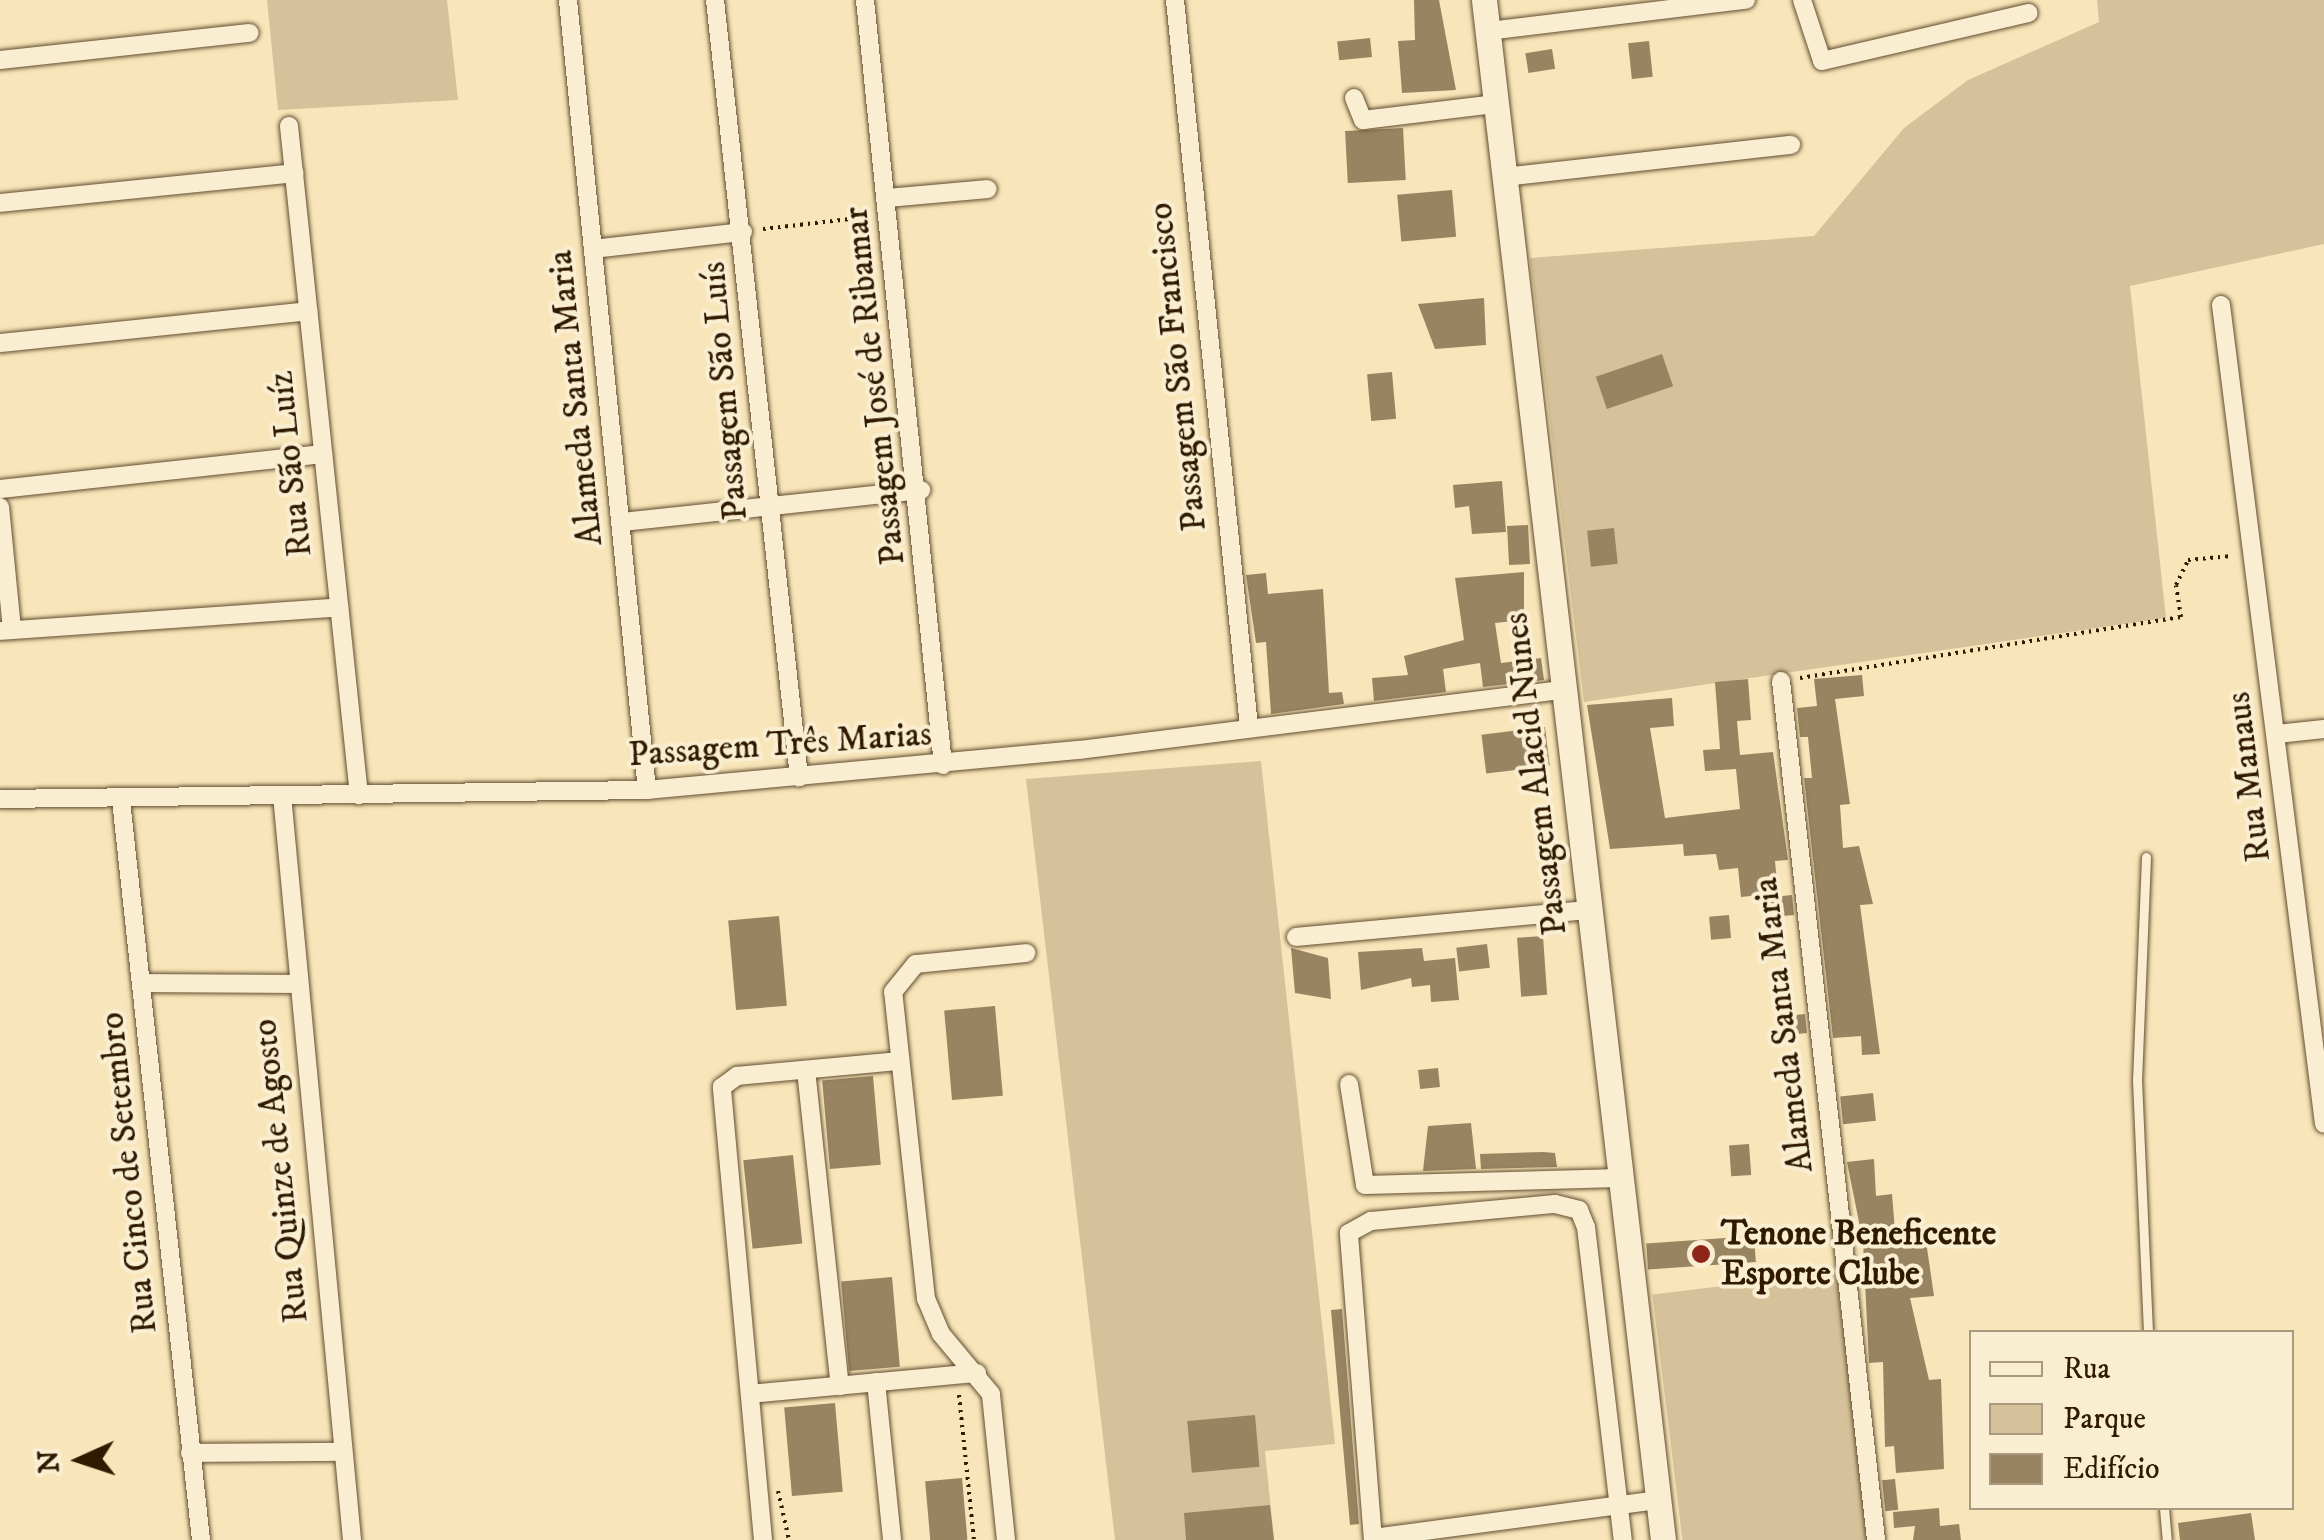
<!DOCTYPE html>
<meta charset="utf-8">
<style>
body{margin:0}
#map{position:relative;width:2324px;height:1540px;overflow:hidden;background:#f8e5b9;font-family:"IM FELL DW Pica",serif}
div>[style]{position:absolute}
.green>*{inset:0;background:#d6c29a;transform-origin:0 0}
.building>*{inset:0;background:#988461;transform-origin:0 0}
.path>*{height:4px;margin-top:-2px;transform-origin:0;background:repeating-linear-gradient(90deg,#301a01 0 2.5px,transparent 0 7.5px)}
.roads{filter:drop-shadow(0 0 2px #624d2f) drop-shadow(0 0 2px #624d2f)}
.service>*{height:9px;margin:-4.5px;padding:0 4.5px;transform-origin:4.5px;border-radius:4.5px;background:#faeed2}
.minor>*{height:18px;margin:-9px;padding:0 9px;transform-origin:9px;border-radius:9px;background:#faeed2}
.secondary>*{height:25px;margin:-12.5px;padding:0 12.5px;transform-origin:12.5px;border-radius:12.5px;background:#faeed2}
.dots>*{width:28px;height:28px;translate:-50% -50%;box-sizing:border-box;border:5px solid #faeed2;border-radius:50%}
span{translate:-50% -50%;white-space:nowrap;text-align:center;line-height:1.15;-webkit-text-stroke:8px #faeed2;paint-order:stroke}
.street-label{font-size:35px;color:#301a01}
.poi-label{font-size:35px;color:#301a01;font-weight:700}
.left{translate:0 -50%;text-align:left}
.legend{position:absolute;left:1969px;top:1330px;width:325px;height:180px;box-sizing:border-box;background:#faeed2;border:2px solid #a9997e;margin:0;padding:12px 18px;list-style:none;font-size:30px;color:#301a01}
.legend li{display:flex;align-items:center;gap:20px;height:50px}
.legend b{width:50px;border:2px solid #a9997e}
.north{position:absolute;left:30px;top:1410px;width:100px;height:100px;-webkit-text-stroke:8px #faeed2;paint-order:stroke;rotate:267deg;font-size:28px;font-weight:700;line-height:40px;text-align:center;color:#301a01}
.north::after{content:'';display:block;margin:auto;width:35px;height:45px;background:#301a01;clip-path:polygon(50% 0,100% 100%,50% 72%,0 100%)}
</style>
<div id="map">
<div class="green">
<i style="clip-path:polygon(267px 0,447px 0,458px 100px,278px 110px)"></i>
<i style="clip-path:polygon(2097px 0,2324px 0,2324px 244px,2130px 286px,2166px 618px,1584px 702px,1530px 258px,1814px 236px,1904px 128px,1968px 80px,2099px 22px)"></i>
<i style="clip-path:polygon(1261px 761px,1335px 1444px,1265px 1451px,1274px 1540px,1115px 1540px,1026px 779px)"></i>
<i style="left:1836px;top:1272px;width:270px;height:185px;rotate:83deg"></i>
</div>
<div class="building">
<i style="clip-path:polygon(1414px 0,1439px 0,1456px 90px,1402px 93px,1398px 41px,1415px 40px)"></i>
<i style="left:1370px;top:38px;width:19px;height:33px;rotate:84deg"></i>
<i style="left:1649px;top:41px;width:36px;height:21px;rotate:84deg"></i>
<i style="left:1552px;top:49px;width:20px;height:27px;rotate:81deg"></i>
<i style="left:1403px;top:128px;width:52px;height:58px;rotate:87deg"></i>
<i style="left:1452px;top:190px;width:47px;height:55px;rotate:85deg"></i>
<i style="clip-path:polygon(1484px 298px,1486px 345px,1435px 349px,1418px 304px)"></i>
<i style="left:1662px;top:354px;width:34px;height:70px;rotate:71deg"></i>
<i style="left:1392px;top:372px;width:47px;height:25px;rotate:85deg"></i>
<i style="clip-path:polygon(1502px 481px,1506px 532px,1472px 534px,1469px 506px,1455px 508px,1453px 485px)"></i>
<i style="left:1528px;top:525px;width:39px;height:21px;rotate:87deg"></i>
<i style="left:1614px;top:528px;width:36px;height:27px;rotate:84deg"></i>
<i style="clip-path:polygon(1524px 572px,1524px 620px,1495px 623px,1501px 663px,1541px 658px,1544px 680px,1483px 687px,1480px 663px,1443px 669px,1446px 692px,1374px 701px,1372px 678px,1408px 675px,1404px 656px,1464px 640px,1455px 578px)"></i>
<i style="clip-path:polygon(1266px 573px,1268px 594px,1323px 589px,1329px 693px,1342px 692px,1344px 704px,1271px 714px,1266px 642px,1256px 643px,1246px 575px)"></i>
<i style="clip-path:polygon(1862px 675px,1864px 696px,1835px 699px,1850px 804px,1840px 805px,1843px 848px,1859px 846px,1873px 904px,1860px 905px,1880px 1054px,1862px 1055px,1861px 1036px,1833px 1038px,1804px 778px,1812px 778px,1808px 737px,1800px 737px,1797px 708px,1817px 706px,1814px 679px)"></i>
<i style="clip-path:polygon(1748px 679px,1751px 720px,1737px 721px,1740px 755px,1773px 752px,1788px 860px,1775px 861px,1778px 893px,1741px 897px,1738px 868px,1719px 870px,1716px 854px,1684px 856px,1683px 844px,1610px 849px,1587px 705px,1672px 698px,1674px 726px,1650px 728px,1665px 818px,1740px 809px,1736px 769px,1705px 771px,1703px 750px,1720px 749px,1715px 682px)"></i>
<i style="left:1545px;top:727px;width:39px;height:64px;rotate:83deg"></i>
<i style="left:1792px;top:895px;width:20px;height:26px;rotate:84deg"></i>
<i style="left:1729px;top:915px;width:23px;height:20px;rotate:85deg"></i>
<i style="left:779px;top:916px;width:90px;height:51px;rotate:85deg"></i>
<i style="left:1543px;top:936px;width:59px;height:26px;rotate:86deg"></i>
<i style="left:1487px;top:944px;width:24px;height:31px;rotate:83deg"></i>
<i style="clip-path:polygon(1291px 948px,1328px 958px,1331px 999px,1295px 993px)"></i>
<i style="clip-path:polygon(1422px 948px,1424px 961px,1455px 958px,1459px 1000px,1431px 1002px,1430px 985px,1412px 987px,1411px 978px,1361px 990px,1358px 952px)"></i>
<i style="left:995px;top:1006px;width:90px;height:51px;rotate:85deg"></i>
<i style="left:1805px;top:1014px;width:19px;height:24px;rotate:84deg"></i>
<i style="left:1438px;top:1068px;width:19px;height:20px;rotate:84deg"></i>
<i style="left:873px;top:1076px;width:89px;height:51px;rotate:85deg"></i>
<i style="left:1873px;top:1093px;width:28px;height:33px;rotate:84deg"></i>
<i style="clip-path:polygon(1471px 1123px,1476px 1169px,1423px 1171px,1428px 1126px)"></i>
<i style="left:1749px;top:1144px;width:31px;height:20px;rotate:86deg"></i>
<i style="clip-path:polygon(1543px 1152px,1555px 1153px,1557px 1167px,1481px 1169px,1480px 1154px)"></i>
<i style="left:793px;top:1155px;width:89px;height:50px;rotate:84deg"></i>
<i style="clip-path:polygon(1874px 1159px,1876px 1196px,1892px 1194px,1896px 1243px,1926px 1241px,1934px 1296px,1910px 1298px,1929px 1380px,1941px 1379px,1944px 1469px,1896px 1473px,1894px 1446px,1885px 1447px,1883px 1362px,1869px 1363px,1863px 1242px,1847px 1162px)"></i>
<i style="left:1754px;top:1236px;width:26px;height:108px;rotate:86deg"></i>
<i style="left:892px;top:1277px;width:90px;height:51px;rotate:85deg"></i>
<i style="clip-path:polygon(1342px 1309px,1359px 1524px,1350px 1525px,1331px 1310px)"></i>
<i style="left:835px;top:1403px;width:89px;height:51px;rotate:85deg"></i>
<i style="left:1255px;top:1415px;width:52px;height:68px;rotate:85deg"></i>
<i style="left:962px;top:1478px;width:62px;height:37px;rotate:85deg"></i>
<i style="left:1895px;top:1479px;width:31px;height:13px;rotate:84deg"></i>
<i style="clip-path:polygon(1270px 1505px,1274px 1540px,1186px 1540px,1184px 1513px)"></i>
<i style="clip-path:polygon(1939px 1508px,1940px 1526px,1959px 1524px,1961px 1540px,1913px 1540px,1915px 1526px,1894px 1528px,1893px 1512px)"></i>
<i style="clip-path:polygon(2251px 1513px,2255px 1540px,2180px 1540px,2178px 1523px)"></i>
</div>
<div class="path">
<i style="left:763px;top:229px;width:105px;rotate:-6.6deg"></i>
<i style="left:1800px;top:678px;width:386px;rotate:-9.1deg"></i>
<i style="left:2181px;top:617px;width:32px;rotate:-99deg"></i>
<i style="left:2176px;top:585px;width:28px;rotate:-64deg"></i>
<i style="left:2188px;top:560px;width:44px;rotate:-5.2deg"></i>
<i style="left:959px;top:1395px;width:146px;rotate:84.1deg"></i>
<i style="left:778px;top:1491px;width:50px;rotate:77.3deg"></i>
</div>
<div class="roads">
<div class="service">
<i style="left:2146px;top:857px;width:223px;rotate:92.3deg"></i>
<i style="left:2137px;top:1080px;width:252px;rotate:87.5deg"></i>
<i style="left:2164px;top:1508px;width:32px;rotate:85deg"></i>
</div>
<div class="minor">
<i style="left:568px;top:0;width:794px;rotate:84.29deg"></i>
<i style="left:715px;top:0;width:782px;rotate:83.83deg"></i>
<i style="left:865px;top:0;width:769px;rotate:84.18deg"></i>
<i style="left:1175px;top:0;width:731px;rotate:84.19deg"></i>
<i style="left:1802px;top:0;width:64px;rotate:71.8deg"></i>
<i style="left:1822px;top:61px;width:212px;rotate:-13.1deg"></i>
<i style="left:1488px;top:31px;width:260px;rotate:-6.9deg"></i>
<i style="left:0;top:60px;width:251px;rotate:-6.2deg"></i>
<i style="left:1354px;top:98px;width:24px;rotate:68deg"></i>
<i style="left:1363px;top:120px;width:134px;rotate:-6.9deg"></i>
<i style="left:289px;top:126px;width:673px;rotate:84.03deg"></i>
<i style="left:1504px;top:177px;width:289px;rotate:-6.4deg"></i>
<i style="left:888px;top:198px;width:100px;rotate:-5.1deg"></i>
<i style="left:0;top:203px;width:296px;rotate:-5.8deg"></i>
<i style="left:593px;top:249px;width:151px;rotate:-6.5deg"></i>
<i style="left:2221px;top:305px;width:825px;rotate:82.83deg"></i>
<i style="left:0;top:343px;width:310px;rotate:-5.9deg"></i>
<i style="left:0;top:489px;width:325px;rotate:-6.2deg"></i>
<i style="left:0;top:507px;width:123px;rotate:84.4deg"></i>
<i style="left:622px;top:522px;width:301px;rotate:-6.1deg"></i>
<i style="left:0;top:631px;width:340px;rotate:-4deg"></i>
<i style="left:1781px;top:681px;width:864px;rotate:83.69deg"></i>
<i style="left:2277px;top:734px;width:47px;rotate:-6.1deg"></i>
<i style="left:282px;top:795px;width:748px;rotate:84.63deg"></i>
<i style="left:0;top:799px;width:647px;rotate:-0.8deg"></i>
<i style="left:647px;top:790px;width:434px;rotate:-5.3deg"></i>
<i style="left:1079px;top:750px;width:486px;rotate:-7.1deg"></i>
<i style="left:121px;top:800px;width:744px;rotate:83.83deg"></i>
<i style="left:1296px;top:937px;width:292px;rotate:-5.3deg"></i>
<i style="left:142px;top:983px;width:152px;rotate:0.4deg"></i>
<i style="left:806px;top:1070px;width:318px;rotate:83.9deg"></i>
<i style="left:1349px;top:1084px;width:102px;rotate:81deg"></i>
<i style="left:1365px;top:1185px;width:255px;rotate:-1.6deg"></i>
<i style="left:876px;top:1382px;width:159px;rotate:84.2deg"></i>
<i style="left:750px;top:1394px;width:228px;rotate:-5.3deg"></i>
<i style="left:190px;top:1453px;width:153px;rotate:-0.4deg"></i>
<i style="left:1373px;top:1538px;width:287px;rotate:-7.6deg"></i>
<i style="left:763px;top:1540px;width:455px;rotate:-95.2deg"></i>
<i style="left:722px;top:1087px;width:19px;rotate:-36deg"></i>
<i style="left:737px;top:1076px;width:163px;rotate:-5.3deg"></i>
<i style="left:1006px;top:1540px;width:147px;rotate:-95.9deg"></i>
<i style="left:991px;top:1394px;width:78px;rotate:-129.8deg"></i>
<i style="left:941px;top:1334px;width:38px;rotate:-113deg"></i>
<i style="left:926px;top:1299px;width:309px;rotate:-96.1deg"></i>
<i style="left:893px;top:992px;width:36px;rotate:-51deg"></i>
<i style="left:916px;top:964px;width:111px;rotate:-5.7deg"></i>
<i style="left:1373px;top:1540px;width:308px;rotate:-94.5deg"></i>
<i style="left:1349px;top:1233px;width:25px;rotate:-29deg"></i>
<i style="left:1371px;top:1221px;width:185px;rotate:-5.3deg"></i>
<i style="left:1555px;top:1204px;width:25px;rotate:14deg"></i>
<i style="left:1579px;top:1210px;width:18px;rotate:68deg"></i>
<i style="left:1586px;top:1227px;width:315px;rotate:83.3deg"></i>
</div>
<div class="secondary">
<i style="left:1484px;top:0;width:1550px;rotate:83.37deg"></i>
</div>
</div>
<div class="dots">
<i style="left:1701px;top:1254px;background:#8f2418"></i>
</div>
<div class="street-label">
<span style="left:1178px;top:367px;rotate:-96deg">Passagem São Francisco</span>
<span style="left:875px;top:386px;rotate:-96deg">Passagem José de Ribamar</span>
<span style="left:725px;top:391px;rotate:-95deg">Passagem São Luís</span>
<span style="left:576px;top:398px;rotate:-96deg">Alameda Santa Maria</span>
<span style="left:291px;top:464px;rotate:-96deg">Rua São Luíz</span>
<span style="left:780px;top:745px;rotate:-4deg">Passagem Três Marias</span>
<span style="left:1536px;top:774px;rotate:-97deg">Passagem Alacid Nunes</span>
<span style="left:2249px;top:777px;rotate:-97deg">Rua Manaus</span>
<span style="left:1784px;top:1025px;rotate:-97deg">Alameda Santa Maria</span>
<span style="left:281px;top:1171px;rotate:-96deg">Rua Quinze de Agosto</span>
<span style="left:129px;top:1173px;rotate:-96deg">Rua Cinco de Setembro</span>
</div>
<div class="poi-label">
<span class="left" style="left:1721px;top:1254px">Tenone Beneficente<br>Esporte Clube</span>
</div>
<ul class="legend">
<li><b style="height:12px;background:#faeed2"></b>Rua</li>
<li><b style="height:28px;background:#d6c29a"></b>Parque</li>
<li><b style="height:28px;background:#988461"></b>Edifício</li>
</ul>
<div class="north">N</div>
</div>
